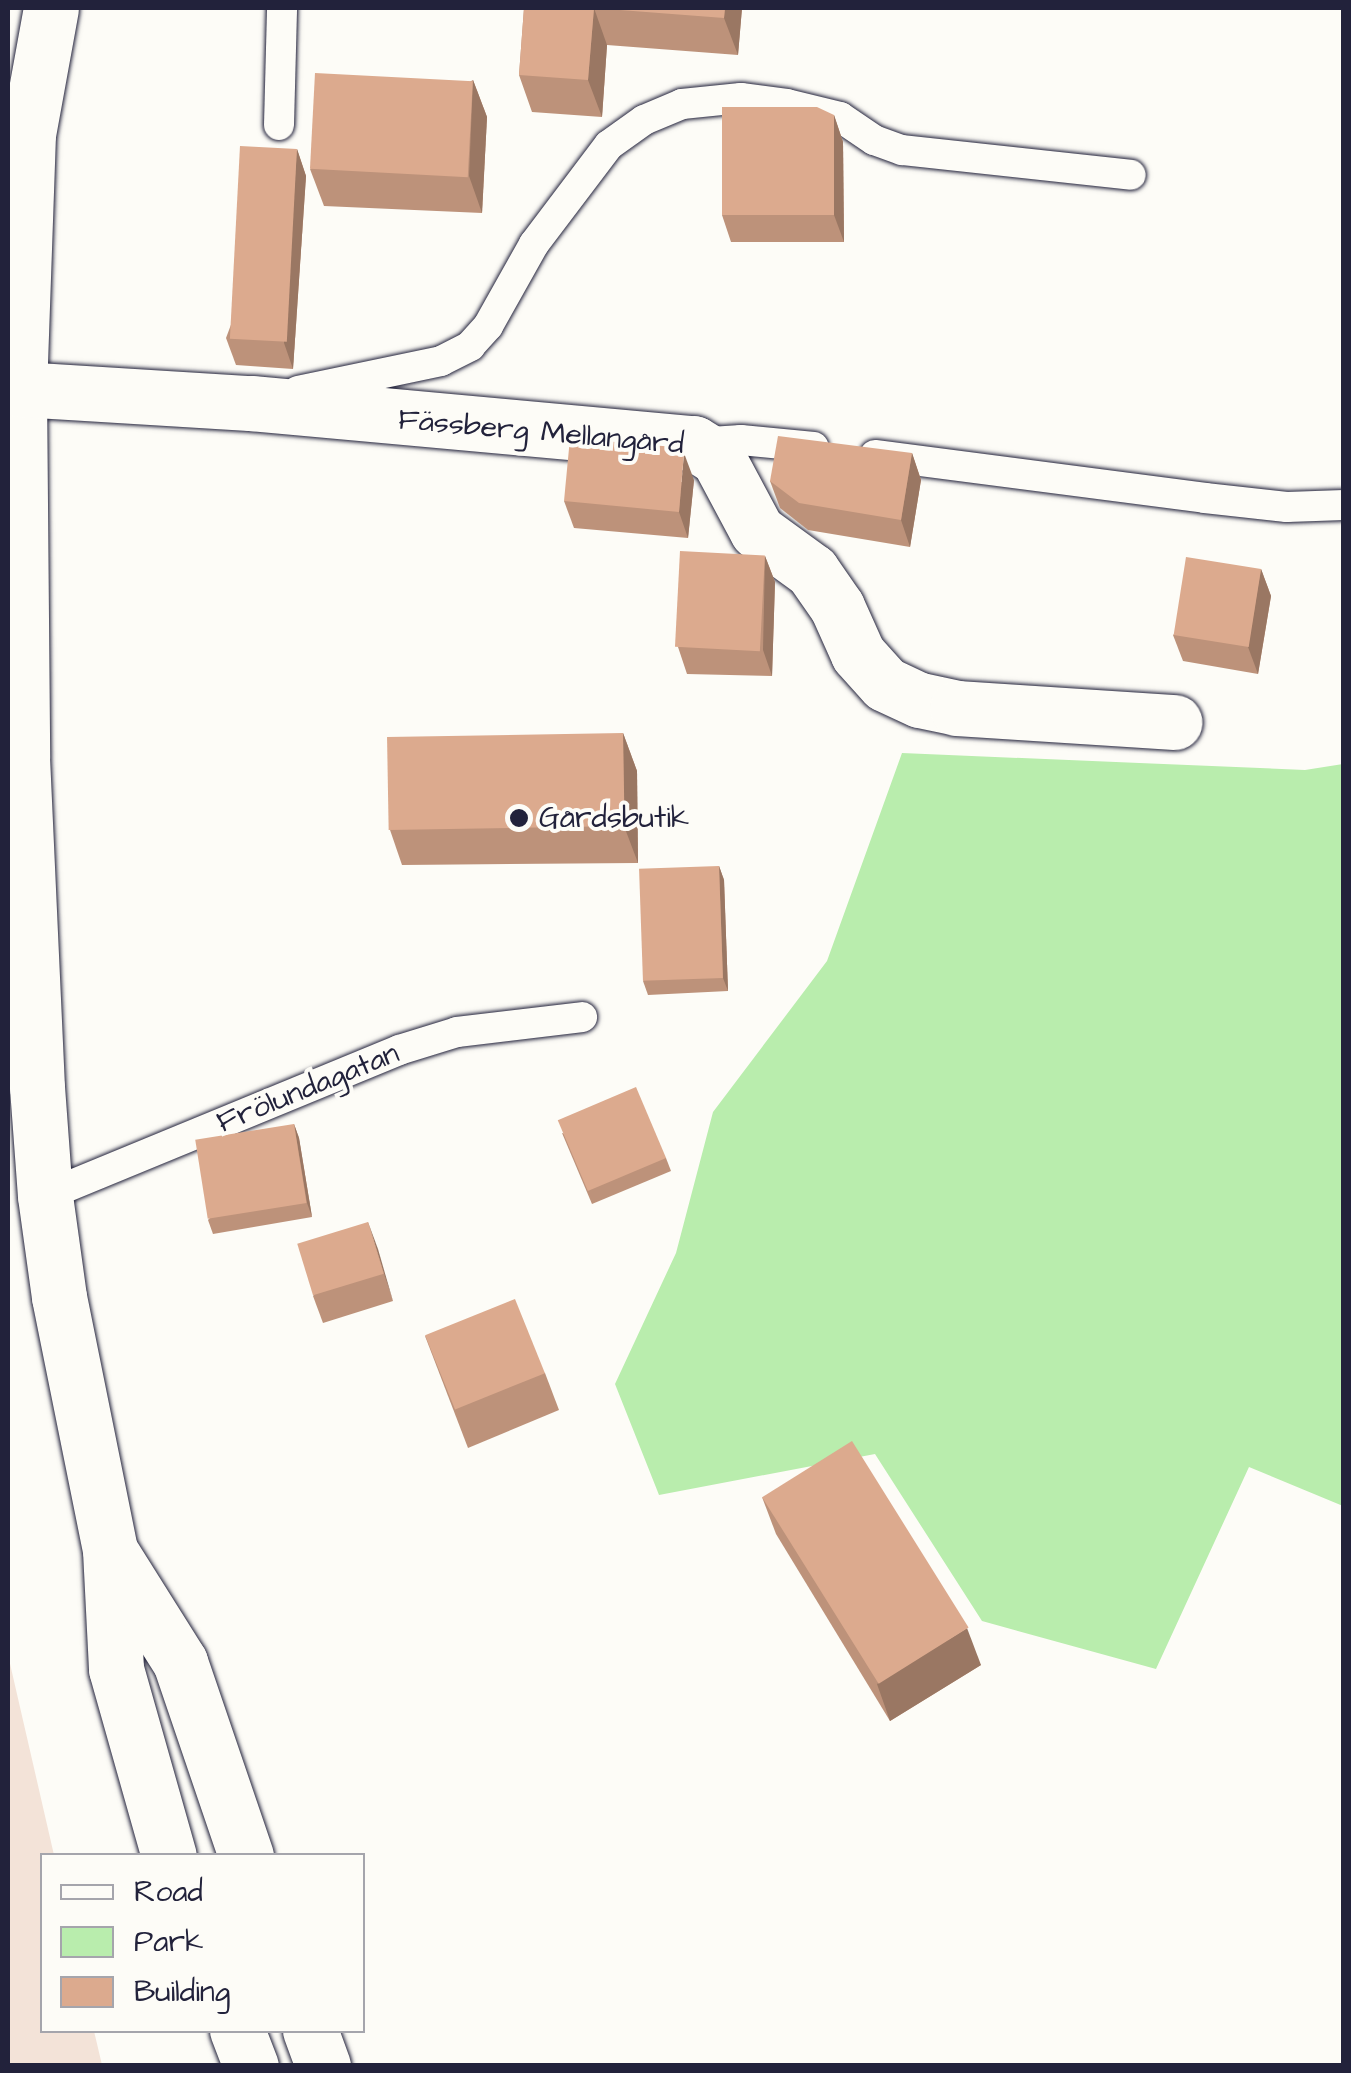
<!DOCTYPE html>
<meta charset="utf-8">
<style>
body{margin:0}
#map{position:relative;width:1351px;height:2073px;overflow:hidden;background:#fdfcf7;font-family:"Architects Daughter",sans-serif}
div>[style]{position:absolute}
.built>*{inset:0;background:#f3e3d8}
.green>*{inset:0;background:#b9edad}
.roads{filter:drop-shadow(0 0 2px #22223b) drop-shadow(0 0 2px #22223b)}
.lane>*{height:30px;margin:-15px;padding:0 15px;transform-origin:15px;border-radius:15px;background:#fdfcf7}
.street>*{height:55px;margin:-27.5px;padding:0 27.5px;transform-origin:27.5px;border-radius:27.5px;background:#fdfcf7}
.wall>*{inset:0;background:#bd927a}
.shaded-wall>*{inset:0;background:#9a7763}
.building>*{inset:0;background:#dcaa8e;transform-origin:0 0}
.dots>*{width:28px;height:28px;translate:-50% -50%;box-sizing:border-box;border:5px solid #fdfcf7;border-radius:50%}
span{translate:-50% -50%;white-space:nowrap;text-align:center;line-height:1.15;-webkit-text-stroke:8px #fdfcf7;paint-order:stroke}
.street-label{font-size:30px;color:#22223b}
.poi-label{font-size:30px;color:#22223b}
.left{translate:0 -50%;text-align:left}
.frame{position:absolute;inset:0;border:10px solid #22223b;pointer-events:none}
.legend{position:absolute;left:40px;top:1853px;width:325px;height:180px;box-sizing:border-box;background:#fdfcf7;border:2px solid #a5a5ac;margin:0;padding:12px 18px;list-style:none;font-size:30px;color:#22223b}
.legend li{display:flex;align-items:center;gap:20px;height:50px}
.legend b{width:50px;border:2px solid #a5a5ac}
</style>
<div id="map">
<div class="built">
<i style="clip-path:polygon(8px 1655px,54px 1855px,42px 1856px,42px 2030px,94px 2031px,102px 2065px,8px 2065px)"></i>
</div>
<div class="green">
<i style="clip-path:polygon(902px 753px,1305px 770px,1343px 764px,1343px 1506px,1249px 1467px,1156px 1669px,982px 1621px,875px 1454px,659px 1495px,615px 1384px,676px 1253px,713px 1112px,827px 961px)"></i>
</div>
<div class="roads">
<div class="lane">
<i style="left:279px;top:125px;width:117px;rotate:-88.5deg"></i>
<i style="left:298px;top:391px;width:146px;rotate:-11.8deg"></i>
<i style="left:441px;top:361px;width:33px;rotate:-27deg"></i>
<i style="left:470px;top:346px;width:27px;rotate:-48deg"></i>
<i style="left:488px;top:326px;width:94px;rotate:-60.7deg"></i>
<i style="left:534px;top:244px;width:124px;rotate:-52.9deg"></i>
<i style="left:609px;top:145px;width:43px;rotate:-35.5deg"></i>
<i style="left:644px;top:120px;width:41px;rotate:-22.8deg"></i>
<i style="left:682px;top:104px;width:59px;rotate:-5.8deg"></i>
<i style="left:741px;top:98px;width:46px;rotate:7.4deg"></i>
<i style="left:787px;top:104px;width:55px;rotate:13.8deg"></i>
<i style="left:840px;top:117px;width:41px;rotate:34.1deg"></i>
<i style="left:874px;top:140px;width:30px;rotate:20deg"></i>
<i style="left:902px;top:150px;width:230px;rotate:6.2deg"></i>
<i style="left:696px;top:443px;width:45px;rotate:-3.8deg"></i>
<i style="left:741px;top:440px;width:73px;rotate:5.5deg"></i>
<i style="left:875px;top:455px;width:333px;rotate:7.4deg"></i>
<i style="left:1205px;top:498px;width:82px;rotate:6.3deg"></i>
<i style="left:1287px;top:507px;width:57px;rotate:-2deg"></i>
<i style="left:45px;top:1196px;width:383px;rotate:-22.4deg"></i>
<i style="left:399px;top:1050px;width:61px;rotate:-17.2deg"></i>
<i style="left:457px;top:1032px;width:126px;rotate:-6.8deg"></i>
</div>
<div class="street">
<i style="left:51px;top:8px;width:128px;rotate:100.3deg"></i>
<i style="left:28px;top:134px;width:255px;rotate:92deg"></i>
<i style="left:19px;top:389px;width:368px;rotate:89.5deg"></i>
<i style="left:22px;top:757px;width:330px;rotate:87.4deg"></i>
<i style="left:37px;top:1087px;width:109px;rotate:85.8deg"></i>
<i style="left:45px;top:1196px;width:102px;rotate:82.1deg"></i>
<i style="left:59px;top:1297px;width:258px;rotate:78.6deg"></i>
<i style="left:110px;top:1550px;width:119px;rotate:87.1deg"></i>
<i style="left:116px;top:1669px;width:194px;rotate:74.2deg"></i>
<i style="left:19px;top:389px;width:232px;rotate:3.5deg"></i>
<i style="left:251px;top:403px;width:445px;rotate:5.2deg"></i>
<i style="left:694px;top:443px;width:28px;rotate:32deg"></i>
<i style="left:718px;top:458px;width:83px;rotate:61.9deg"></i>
<i style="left:757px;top:531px;width:68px;rotate:36deg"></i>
<i style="left:812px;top:571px;width:44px;rotate:55.2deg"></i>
<i style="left:837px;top:607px;width:51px;rotate:65.9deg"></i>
<i style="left:858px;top:654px;width:40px;rotate:48deg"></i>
<i style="left:885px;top:684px;width:38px;rotate:25deg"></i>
<i style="left:920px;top:700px;width:38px;rotate:12deg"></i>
<i style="left:957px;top:708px;width:218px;rotate:3.7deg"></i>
<i style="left:112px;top:1554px;width:128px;rotate:57.8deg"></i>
<i style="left:180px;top:1662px;width:205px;rotate:71.2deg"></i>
<i style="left:237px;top:2030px;width:39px;rotate:69deg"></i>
<i style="left:310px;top:2030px;width:38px;rotate:70deg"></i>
</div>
</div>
<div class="wall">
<i style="clip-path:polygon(524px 8px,742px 8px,738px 55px,607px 45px,602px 117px,532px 112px,519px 75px)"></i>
<i style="clip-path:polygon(473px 80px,487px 117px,482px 213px,324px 206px,310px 169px)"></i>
<i style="clip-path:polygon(834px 115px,843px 142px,844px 242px,731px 242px,722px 215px)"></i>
<i style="clip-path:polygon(297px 149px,306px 176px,293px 369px,236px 365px,226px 338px)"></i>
<i style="clip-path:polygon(912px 453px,921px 480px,910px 547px,808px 530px,780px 508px,770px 481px)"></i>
<i style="clip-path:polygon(694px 480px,688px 538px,574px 528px,564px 501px)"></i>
<i style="clip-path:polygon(765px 556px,775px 582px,772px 676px,687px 674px,678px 647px)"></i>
<i style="clip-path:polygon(1261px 569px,1271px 596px,1258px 674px,1183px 661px,1173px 635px)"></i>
<i style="clip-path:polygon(623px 733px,637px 771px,638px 863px,402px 865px,389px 827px)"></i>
<i style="clip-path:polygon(719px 866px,724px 880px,728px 991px,648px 995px,643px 981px)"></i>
<i style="clip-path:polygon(294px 1124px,299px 1138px,312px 1217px,213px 1234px,208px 1220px)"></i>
<i style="clip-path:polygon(562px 1133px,666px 1158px,671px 1171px,592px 1204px)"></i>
<i style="clip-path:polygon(368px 1222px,393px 1301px,323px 1323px,313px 1296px)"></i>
<i style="clip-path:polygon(425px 1336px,545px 1373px,559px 1410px,468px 1448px)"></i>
<i style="clip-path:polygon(762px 1497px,981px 1665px,890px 1721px,776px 1534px)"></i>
</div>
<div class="shaded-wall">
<i style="clip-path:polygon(594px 8px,607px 45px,602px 117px,588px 80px)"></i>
<i style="clip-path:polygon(725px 8px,742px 8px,738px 55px,724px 18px)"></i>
<i style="clip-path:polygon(473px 80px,487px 117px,482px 213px,469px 176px)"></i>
<i style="clip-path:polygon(834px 115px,843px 142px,844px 242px,834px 215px)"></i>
<i style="clip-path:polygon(297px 149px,306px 176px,293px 369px,284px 343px)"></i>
<i style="clip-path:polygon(684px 453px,694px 480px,688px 538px,679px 512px)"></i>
<i style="clip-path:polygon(912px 453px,921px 480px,910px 547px,901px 520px)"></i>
<i style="clip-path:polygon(765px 556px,775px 582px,772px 676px,763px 650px)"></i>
<i style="clip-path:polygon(1261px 569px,1271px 596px,1258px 674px,1248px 647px)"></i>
<i style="clip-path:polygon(623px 733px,637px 771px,638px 863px,624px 826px)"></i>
<i style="clip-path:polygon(719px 866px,724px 880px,728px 991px,723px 978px)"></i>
<i style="clip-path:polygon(294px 1124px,299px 1138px,312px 1217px,307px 1203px)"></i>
<i style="clip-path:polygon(368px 1222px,378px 1249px,393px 1301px,384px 1274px)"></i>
<i style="clip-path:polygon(967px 1628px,981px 1665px,890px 1721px,877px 1684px)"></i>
</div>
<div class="building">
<i style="clip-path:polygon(524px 8px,725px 8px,724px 18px,594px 8px,588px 80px,519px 75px)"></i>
<i style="left:315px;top:73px;width:158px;height:96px;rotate:3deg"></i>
<i style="clip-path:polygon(722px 107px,817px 107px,834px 115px,834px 215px,722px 215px)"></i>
<i style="left:240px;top:146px;width:57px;height:193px;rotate:3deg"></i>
<i style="clip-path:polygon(778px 436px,912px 453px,901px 520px,799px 503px,770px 481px)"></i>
<i style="clip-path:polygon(570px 438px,674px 447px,684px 453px,679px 512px,564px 501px)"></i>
<i style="left:680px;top:551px;width:85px;height:96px;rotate:3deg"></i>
<i style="left:1186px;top:557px;width:76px;height:79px;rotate:9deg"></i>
<i style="left:623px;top:733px;width:93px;height:236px;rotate:89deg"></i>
<i style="left:719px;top:866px;width:112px;height:80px;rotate:88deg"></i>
<i style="left:636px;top:1087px;width:77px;height:85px;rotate:67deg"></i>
<i style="left:294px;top:1124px;width:80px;height:100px;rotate:81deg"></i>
<i style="left:368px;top:1222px;width:54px;height:74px;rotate:73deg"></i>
<i style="left:515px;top:1299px;width:80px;height:97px;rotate:68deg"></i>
<i style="left:852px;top:1441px;width:220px;height:106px;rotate:58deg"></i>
</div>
<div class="dots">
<i style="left:519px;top:818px;background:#22223b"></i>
</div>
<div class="street-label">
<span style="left:541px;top:432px;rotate:5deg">Fässberg Mellangård</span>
<span style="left:308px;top:1088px;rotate:-22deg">Frölundagatan</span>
</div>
<div class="poi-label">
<span class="left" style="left:539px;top:818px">Gårdsbutik</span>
</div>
<div class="frame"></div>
<ul class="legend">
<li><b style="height:12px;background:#fdfcf7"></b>Road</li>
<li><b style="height:28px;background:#b9edad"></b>Park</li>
<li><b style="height:28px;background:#dcaa8e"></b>Building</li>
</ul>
</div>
